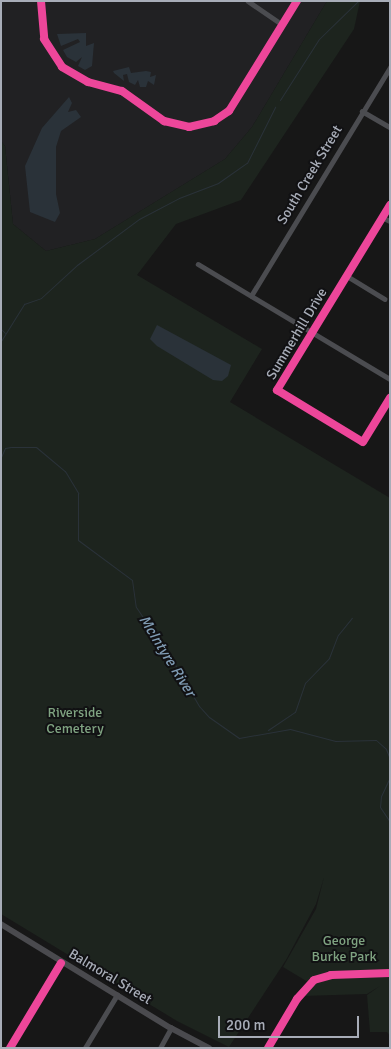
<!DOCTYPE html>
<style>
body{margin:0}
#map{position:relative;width:391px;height:1049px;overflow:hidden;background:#171717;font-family:Signika,sans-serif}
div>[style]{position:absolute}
.built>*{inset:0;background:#212123}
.green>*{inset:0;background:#1d241e}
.water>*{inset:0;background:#2a3239}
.stream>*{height:1px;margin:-0.5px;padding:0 0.5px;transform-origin:0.5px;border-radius:0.5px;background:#2a3239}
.street>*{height:4.5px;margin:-2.25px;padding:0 2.25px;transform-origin:2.25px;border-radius:2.25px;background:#4b4c50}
.secondary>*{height:5.5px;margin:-2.75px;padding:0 2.75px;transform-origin:2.75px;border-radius:2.75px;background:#4a4a4e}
.cycleway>*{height:8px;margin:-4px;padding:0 4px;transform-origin:4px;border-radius:4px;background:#ed469a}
span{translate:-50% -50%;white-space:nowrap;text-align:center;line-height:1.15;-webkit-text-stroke:4px #111113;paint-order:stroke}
.street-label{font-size:14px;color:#a8adb8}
.park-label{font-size:14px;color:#7fa381}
.water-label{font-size:15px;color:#7f9bb3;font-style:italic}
.frame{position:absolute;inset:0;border:2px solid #a8adb8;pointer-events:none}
.scale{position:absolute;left:218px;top:1016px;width:141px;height:22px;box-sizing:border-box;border:2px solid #a8adb8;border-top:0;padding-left:6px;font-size:15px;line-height:18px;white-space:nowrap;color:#a8adb8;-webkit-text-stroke:4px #111113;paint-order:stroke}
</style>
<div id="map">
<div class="built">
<i style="clip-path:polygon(1px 1px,327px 1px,252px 127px,225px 159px,95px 239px,46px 251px,13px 224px,5px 146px,1px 141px)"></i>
</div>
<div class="green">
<i style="clip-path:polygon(327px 1px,360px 1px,354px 29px,241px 200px,176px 224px,137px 275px,262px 349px,230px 402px,390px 498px,390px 1036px,387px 1032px,370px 1032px,367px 995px,380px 986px,367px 994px,302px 996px,308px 982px,283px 967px,316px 909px,324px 877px,316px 904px,286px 960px,229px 1047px,177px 1021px,1px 914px,1px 141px,5px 146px,13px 224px,46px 251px,95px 239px,225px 159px,252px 127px)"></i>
</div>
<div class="water">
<i style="clip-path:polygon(86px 33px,86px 46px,94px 43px,92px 66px,85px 70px,78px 66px,82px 57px,76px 62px,67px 57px,63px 50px,80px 42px,78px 39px,61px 46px,57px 34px)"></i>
<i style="clip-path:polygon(129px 67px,131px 73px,146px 71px,151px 72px,150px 77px,156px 75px,154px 85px,148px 81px,146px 87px,140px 87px,138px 80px,135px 85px,129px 82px,127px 74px,123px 75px,124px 81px,114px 73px,113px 71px)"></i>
<i style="clip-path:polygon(69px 97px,72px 103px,68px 112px,76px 110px,81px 117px,61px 131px,56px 147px,56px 194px,60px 213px,55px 222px,30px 212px,25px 166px,42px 128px)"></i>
<i style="clip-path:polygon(157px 325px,231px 365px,228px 376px,222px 381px,213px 380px,157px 346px,150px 339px)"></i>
</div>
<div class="stream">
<i style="left:280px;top:100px;width:72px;rotate:-57.4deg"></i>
<i style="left:319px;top:39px;width:54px;rotate:-44.3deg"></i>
<i style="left:1px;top:329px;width:6px;rotate:45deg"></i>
<i style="left:1px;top:341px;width:44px;rotate:-58.1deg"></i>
<i style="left:24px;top:304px;width:18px;rotate:-19deg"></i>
<i style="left:41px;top:298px;width:49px;rotate:-42.5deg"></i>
<i style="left:77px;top:265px;width:77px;rotate:-36.6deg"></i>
<i style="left:139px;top:219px;width:45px;rotate:-27.7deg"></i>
<i style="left:179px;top:198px;width:42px;rotate:-21deg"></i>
<i style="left:218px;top:183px;width:35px;rotate:-35deg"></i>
<i style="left:247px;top:163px;width:63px;rotate:-63.4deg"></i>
<i style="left:1px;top:422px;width:1px;rotate:90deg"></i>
<i style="left:1px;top:457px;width:10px;rotate:-66deg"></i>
<i style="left:5px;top:448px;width:6px;rotate:-9deg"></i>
<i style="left:11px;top:447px;width:25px"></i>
<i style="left:36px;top:447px;width:38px;rotate:40deg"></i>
<i style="left:65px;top:471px;width:26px;rotate:59deg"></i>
<i style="left:78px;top:493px;width:47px;rotate:90deg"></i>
<i style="left:78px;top:540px;width:67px;rotate:36.5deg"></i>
<i style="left:132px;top:580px;width:27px;rotate:82deg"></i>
<i style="left:136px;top:607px;width:68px;rotate:55.8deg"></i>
<i style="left:174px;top:663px;width:50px;rotate:59.8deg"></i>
<i style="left:199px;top:706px;width:15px;rotate:48deg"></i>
<i style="left:209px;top:717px;width:37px;rotate:35deg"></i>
<i style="left:239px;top:738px;width:52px;rotate:-10deg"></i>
<i style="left:290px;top:729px;width:47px;rotate:14.9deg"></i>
<i style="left:335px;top:741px;width:41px;rotate:-1.4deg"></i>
<i style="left:376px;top:740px;width:13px;rotate:42deg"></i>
<i style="left:386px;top:749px;width:11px;rotate:68deg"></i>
<i style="left:268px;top:730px;width:32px;rotate:-34deg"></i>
<i style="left:295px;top:712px;width:31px;rotate:-71deg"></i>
<i style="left:305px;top:683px;width:35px;rotate:-46deg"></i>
<i style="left:329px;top:658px;width:25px;rotate:-69deg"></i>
<i style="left:338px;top:635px;width:22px;rotate:-51deg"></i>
<i style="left:390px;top:777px;width:21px;rotate:115deg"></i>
<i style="left:381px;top:796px;width:11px;rotate:95deg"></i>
<i style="left:380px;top:807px;width:18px;rotate:56deg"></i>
</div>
<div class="street">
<i style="left:41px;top:1px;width:38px;rotate:85deg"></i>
<i style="left:44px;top:39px;width:33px;rotate:57deg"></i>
<i style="left:62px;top:67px;width:30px;rotate:30deg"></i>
<i style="left:88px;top:82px;width:35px;rotate:15deg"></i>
<i style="left:122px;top:91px;width:52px;rotate:35.5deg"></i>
<i style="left:164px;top:121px;width:26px;rotate:13deg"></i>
<i style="left:189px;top:127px;width:26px;rotate:-13deg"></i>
<i style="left:214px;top:121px;width:18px;rotate:-34deg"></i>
<i style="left:229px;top:111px;width:129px;rotate:-58.3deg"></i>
<i style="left:248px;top:1px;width:42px;rotate:34.4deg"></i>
<i style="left:362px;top:111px;width:32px;rotate:30deg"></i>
<i style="left:390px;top:205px;width:217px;rotate:121.4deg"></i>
<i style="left:277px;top:390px;width:100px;rotate:31.2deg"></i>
<i style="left:363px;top:442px;width:52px;rotate:-58.5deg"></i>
<i style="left:382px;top:217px;width:9px;rotate:27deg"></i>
<i style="left:198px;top:264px;width:224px;rotate:30.9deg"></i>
<i style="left:347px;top:276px;width:44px;rotate:31.2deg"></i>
<i style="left:251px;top:296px;width:268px;rotate:-58.7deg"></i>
<i style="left:10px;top:1048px;width:99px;rotate:-59deg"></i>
<i style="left:85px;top:1048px;width:62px;rotate:-58.9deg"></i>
<i style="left:160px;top:1048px;width:23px;rotate:-61deg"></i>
</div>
<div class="secondary">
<i style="left:1px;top:924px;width:199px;rotate:31.5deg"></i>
<i style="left:171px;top:1028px;width:43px;rotate:27.8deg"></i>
</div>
<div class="cycleway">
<i style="left:41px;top:1px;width:38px;rotate:85deg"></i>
<i style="left:44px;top:39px;width:33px;rotate:57deg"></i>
<i style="left:62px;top:67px;width:30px;rotate:30deg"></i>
<i style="left:88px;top:82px;width:35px;rotate:15deg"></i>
<i style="left:122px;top:91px;width:52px;rotate:35.5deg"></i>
<i style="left:164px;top:121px;width:26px;rotate:13deg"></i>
<i style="left:189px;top:127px;width:26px;rotate:-13deg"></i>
<i style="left:214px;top:121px;width:18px;rotate:-34deg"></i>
<i style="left:229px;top:111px;width:129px;rotate:-58.3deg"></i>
<i style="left:390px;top:205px;width:217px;rotate:121.4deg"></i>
<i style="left:277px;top:390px;width:100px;rotate:31.2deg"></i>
<i style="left:363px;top:442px;width:52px;rotate:-58.5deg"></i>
<i style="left:10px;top:1048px;width:99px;rotate:-59deg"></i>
<i style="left:268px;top:1048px;width:57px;rotate:-59.4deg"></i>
<i style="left:297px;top:999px;width:25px;rotate:-48deg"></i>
<i style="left:314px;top:980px;width:18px;rotate:-16deg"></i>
<i style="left:331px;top:975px;width:59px;rotate:-1.9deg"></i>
</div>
<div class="street-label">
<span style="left:310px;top:175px;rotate:-59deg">South Creek Street</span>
<span style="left:297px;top:334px;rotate:-59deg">Summerhill Drive</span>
<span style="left:110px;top:977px;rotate:31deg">Balmoral Street</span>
</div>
<div class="park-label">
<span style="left:75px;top:721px">Riverside<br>Cemetery</span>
<span style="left:344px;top:949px">George<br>Burke Park</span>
</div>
<div class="water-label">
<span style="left:167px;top:656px;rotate:58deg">McIntyre River</span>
</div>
<div class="frame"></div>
<div class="scale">200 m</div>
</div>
